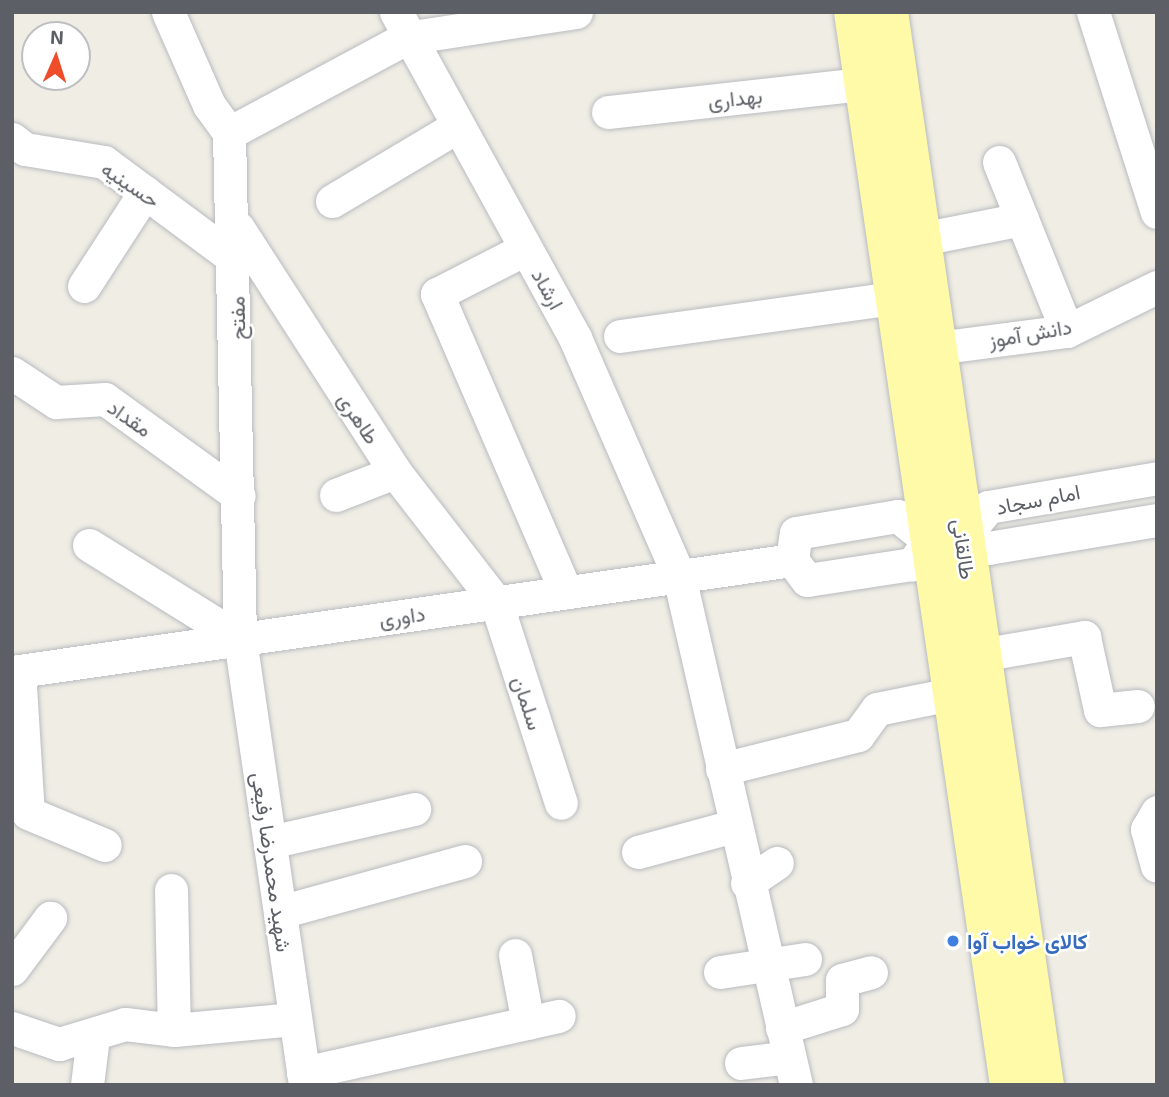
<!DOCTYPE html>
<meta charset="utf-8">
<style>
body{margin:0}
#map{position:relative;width:1169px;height:1097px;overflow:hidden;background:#efede4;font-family:"Exo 2",Vazirmatn,sans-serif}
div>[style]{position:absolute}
.roads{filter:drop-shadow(0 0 2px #b9bbc0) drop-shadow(0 0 2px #b9bbc0)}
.minor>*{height:33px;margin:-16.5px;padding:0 16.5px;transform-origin:16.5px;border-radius:16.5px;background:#fff}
.major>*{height:38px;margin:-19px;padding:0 19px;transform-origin:19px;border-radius:19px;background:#fffaa8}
.dots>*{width:19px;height:19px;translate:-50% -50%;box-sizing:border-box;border:4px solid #fff;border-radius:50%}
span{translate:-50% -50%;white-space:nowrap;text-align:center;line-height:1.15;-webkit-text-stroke:5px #fff;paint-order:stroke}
.street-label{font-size:21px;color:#5c5f65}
.shop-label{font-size:21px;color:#366cbe;font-weight:700}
.left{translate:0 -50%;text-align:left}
.frame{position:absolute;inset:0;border:14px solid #5c5f65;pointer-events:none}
.north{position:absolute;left:21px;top:21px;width:70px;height:70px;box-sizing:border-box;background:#fff;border:2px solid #bebfc1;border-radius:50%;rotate:3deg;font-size:19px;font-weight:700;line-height:28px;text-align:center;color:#5c5f65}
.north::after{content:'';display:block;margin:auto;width:24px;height:32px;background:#ef4c29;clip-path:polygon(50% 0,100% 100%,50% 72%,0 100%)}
</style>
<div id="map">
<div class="roads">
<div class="minor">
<i style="left:168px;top:12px;width:102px;rotate:66.2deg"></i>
<i style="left:209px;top:105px;width:34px;rotate:54deg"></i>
<i style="left:229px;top:133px;width:506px;rotate:88.75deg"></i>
<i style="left:240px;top:639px;width:451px;rotate:81.7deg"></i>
<i style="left:396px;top:12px;width:372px;rotate:61.2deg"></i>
<i style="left:575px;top:338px;width:260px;rotate:66.4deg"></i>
<i style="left:679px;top:576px;width:522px;rotate:77.05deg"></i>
<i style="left:1093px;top:12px;width:210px;rotate:72.3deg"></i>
<i style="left:608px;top:112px;width:257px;rotate:-6.3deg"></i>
<i style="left:229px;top:133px;width:201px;rotate:-28.2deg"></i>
<i style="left:406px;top:38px;width:172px;rotate:-8.7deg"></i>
<i style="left:12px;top:139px;width:16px;rotate:38deg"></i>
<i style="left:25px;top:149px;width:80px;rotate:9.3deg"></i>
<i style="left:104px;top:162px;width:164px;rotate:36.6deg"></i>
<i style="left:999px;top:162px;width:182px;rotate:68.1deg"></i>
<i style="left:332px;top:201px;width:144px;rotate:-30.8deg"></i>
<i style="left:238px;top:228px;width:290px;rotate:57.2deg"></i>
<i style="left:395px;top:472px;width:165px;rotate:52.2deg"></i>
<i style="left:496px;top:602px;width:211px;rotate:72.1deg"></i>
<i style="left:921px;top:239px;width:103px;rotate:-11.2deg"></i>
<i style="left:525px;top:249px;width:99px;rotate:152.9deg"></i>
<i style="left:437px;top:294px;width:325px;rotate:66.6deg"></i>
<i style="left:84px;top:286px;width:112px;rotate:-57deg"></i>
<i style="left:620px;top:336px;width:277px;rotate:-7.9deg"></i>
<i style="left:936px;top:348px;width:132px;rotate:-7.4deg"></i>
<i style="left:1067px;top:331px;width:100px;rotate:-26.1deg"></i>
<i style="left:12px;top:373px;width:53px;rotate:33.4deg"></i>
<i style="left:56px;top:402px;width:49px;rotate:-3.5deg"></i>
<i style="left:105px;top:399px;width:165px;rotate:35.9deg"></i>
<i style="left:336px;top:495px;width:63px;rotate:-21.3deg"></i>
<i style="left:963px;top:538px;width:40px;rotate:-51deg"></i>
<i style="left:988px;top:507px;width:171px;rotate:-9.7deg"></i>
<i style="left:929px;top:541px;width:29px;rotate:126deg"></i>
<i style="left:912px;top:564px;width:106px;rotate:171.3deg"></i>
<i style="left:807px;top:580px;width:25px;rotate:-127deg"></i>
<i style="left:792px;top:560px;width:27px;rotate:-82deg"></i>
<i style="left:796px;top:533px;width:103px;rotate:-9.5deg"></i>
<i style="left:898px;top:516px;width:40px;rotate:39deg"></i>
<i style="left:929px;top:541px;width:34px;rotate:-5deg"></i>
<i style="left:963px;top:538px;width:27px;rotate:22deg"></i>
<i style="left:988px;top:548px;width:171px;rotate:-9.4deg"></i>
<i style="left:89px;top:545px;width:178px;rotate:31.9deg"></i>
<i style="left:980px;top:655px;width:106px;rotate:-9.8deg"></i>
<i style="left:1084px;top:637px;width:75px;rotate:77.6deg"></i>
<i style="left:1100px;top:710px;width:38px;rotate:-6deg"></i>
<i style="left:19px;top:671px;width:142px;rotate:86.4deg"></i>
<i style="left:28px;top:813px;width:83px;rotate:22.6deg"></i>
<i style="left:12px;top:672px;width:788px;rotate:-8.17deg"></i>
<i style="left:722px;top:769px;width:140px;rotate:-14deg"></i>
<i style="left:858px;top:735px;width:32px;rotate:-54deg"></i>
<i style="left:877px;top:709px;width:76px;rotate:-11.5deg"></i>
<i style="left:1157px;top:812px;width:20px;rotate:120deg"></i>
<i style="left:1147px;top:829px;width:38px;rotate:75deg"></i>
<i style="left:270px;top:842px;width:148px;rotate:-12.9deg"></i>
<i style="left:638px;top:852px;width:99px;rotate:-15.2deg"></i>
<i style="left:747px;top:883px;width:36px;rotate:-34deg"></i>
<i style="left:171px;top:890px;width:140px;rotate:88.8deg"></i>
<i style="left:280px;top:912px;width:192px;rotate:-15.4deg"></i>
<i style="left:515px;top:955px;width:69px;rotate:79.2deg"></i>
<i style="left:12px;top:969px;width:64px;rotate:-53.3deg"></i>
<i style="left:720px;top:972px;width:86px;rotate:-8.7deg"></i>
<i style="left:12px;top:1028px;width:50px;rotate:18.8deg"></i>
<i style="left:59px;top:1044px;width:69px;rotate:-16.9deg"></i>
<i style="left:125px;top:1024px;width:49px;rotate:7deg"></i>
<i style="left:174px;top:1030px;width:121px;rotate:-5.2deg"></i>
<i style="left:782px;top:1028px;width:63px;rotate:-17.6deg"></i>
<i style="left:842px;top:1009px;width:29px;rotate:-90deg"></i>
<i style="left:842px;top:980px;width:30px;rotate:-15deg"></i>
<i style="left:741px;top:1063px;width:48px;rotate:-7.1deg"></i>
<i style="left:303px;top:1073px;width:262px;rotate:-12.6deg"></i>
<i style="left:87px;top:1085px;width:49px;rotate:-83deg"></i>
</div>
<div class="major">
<i style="left:853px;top:12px;width:1084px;rotate:81.73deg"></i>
<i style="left:889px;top:12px;width:1084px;rotate:81.73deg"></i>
</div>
</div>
<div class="dots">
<i style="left:953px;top:941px;background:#3f7fe0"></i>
</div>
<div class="street-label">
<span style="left:735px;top:98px;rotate:-6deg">بهداری</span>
<span style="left:131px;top:184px;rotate:34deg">حسینیه</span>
<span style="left:548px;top:289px;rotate:61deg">ارشاد</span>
<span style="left:237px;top:318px;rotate:-91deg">مفتح</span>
<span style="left:1030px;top:333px;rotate:-10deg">دانش آموز</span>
<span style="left:130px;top:418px;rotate:35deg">مقداد</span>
<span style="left:359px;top:418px;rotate:56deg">طاهری</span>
<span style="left:1038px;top:499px;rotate:-11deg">امام سجاد</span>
<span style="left:964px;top:549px;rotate:82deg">طالقانی</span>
<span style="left:402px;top:616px;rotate:-8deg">داوری</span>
<span style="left:528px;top:703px;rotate:72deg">سلمان</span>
<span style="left:272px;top:862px;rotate:82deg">شهید محمدرضا رفیعی</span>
</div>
<div class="shop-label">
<span class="left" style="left:967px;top:941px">کالای خواب آوا</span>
</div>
<div class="frame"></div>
<div class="north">N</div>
</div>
